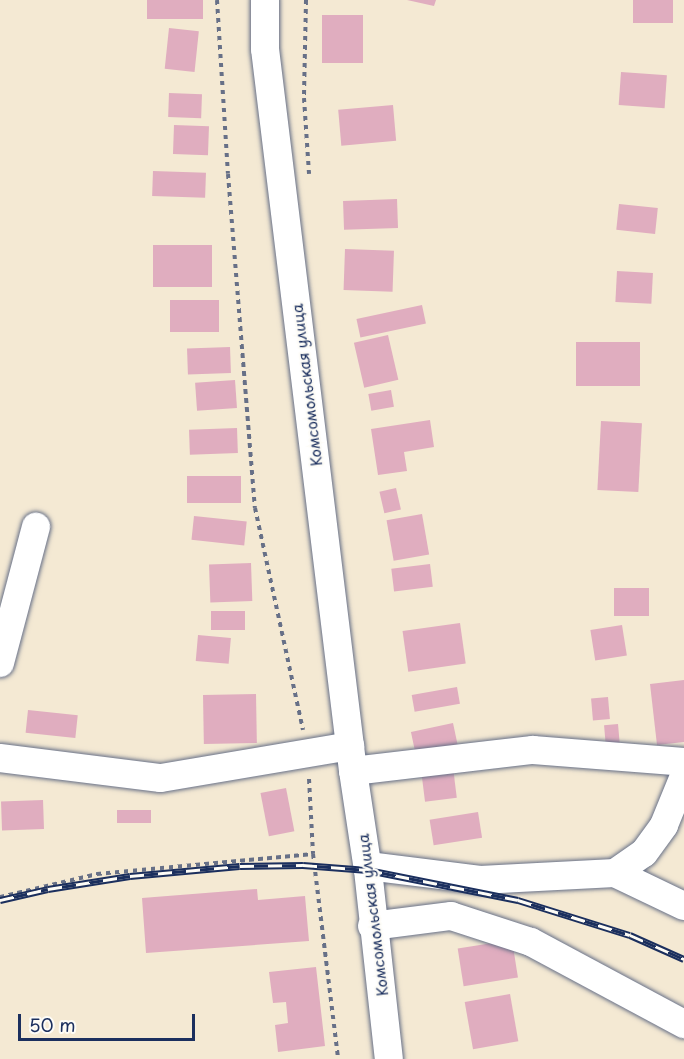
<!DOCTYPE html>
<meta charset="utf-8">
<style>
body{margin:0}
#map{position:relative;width:684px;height:1059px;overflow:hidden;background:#f4e9d3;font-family:"Playpen Sans",sans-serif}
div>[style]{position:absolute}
.building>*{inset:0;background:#e0adbf;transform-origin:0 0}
.path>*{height:4px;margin-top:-2px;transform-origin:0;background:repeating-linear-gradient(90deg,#677087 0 4.5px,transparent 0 9px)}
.roads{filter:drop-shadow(0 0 2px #677087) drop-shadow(0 0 2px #677087)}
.street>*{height:28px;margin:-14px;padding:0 14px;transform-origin:14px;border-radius:14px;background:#fff}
.rail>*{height:7px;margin-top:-3.5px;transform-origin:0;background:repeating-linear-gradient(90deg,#fdfcf7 0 14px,#1b2f5e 0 28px);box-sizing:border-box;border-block:2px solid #1b2f5e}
span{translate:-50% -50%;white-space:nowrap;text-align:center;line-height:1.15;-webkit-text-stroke:4.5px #fdfcf7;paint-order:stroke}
.street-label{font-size:15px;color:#1b2f5e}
.scale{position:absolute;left:18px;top:1014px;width:177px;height:27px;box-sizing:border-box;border:3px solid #1b2f5e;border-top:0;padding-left:8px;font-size:18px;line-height:21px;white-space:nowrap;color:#1b2f5e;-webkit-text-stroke:4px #fdfcf7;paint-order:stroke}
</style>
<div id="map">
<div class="building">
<i style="left:147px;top:0;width:56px;height:19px"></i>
<i style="clip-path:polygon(407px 0,436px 0,434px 6px)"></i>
<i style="left:633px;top:0;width:40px;height:23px"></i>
<i style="left:322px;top:15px;width:41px;height:48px"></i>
<i style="left:169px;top:28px;width:30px;height:41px;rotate:6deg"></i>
<i style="left:621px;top:72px;width:46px;height:33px;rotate:4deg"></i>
<i style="left:169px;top:93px;width:33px;height:24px;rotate:2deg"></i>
<i style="left:393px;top:105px;width:36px;height:55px;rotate:85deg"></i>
<i style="left:174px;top:125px;width:35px;height:29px;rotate:2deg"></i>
<i style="left:153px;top:171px;width:53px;height:25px;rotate:2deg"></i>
<i style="left:397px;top:199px;width:29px;height:54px;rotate:88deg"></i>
<i style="left:619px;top:204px;width:39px;height:26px;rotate:6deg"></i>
<i style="left:153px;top:245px;width:59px;height:42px"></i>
<i style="left:345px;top:249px;width:49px;height:41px;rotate:2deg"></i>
<i style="left:617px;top:271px;width:36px;height:31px;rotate:3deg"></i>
<i style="left:170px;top:300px;width:49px;height:32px"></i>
<i style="left:422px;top:305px;width:19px;height:67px;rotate:78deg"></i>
<i style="left:388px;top:335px;width:46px;height:35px;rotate:77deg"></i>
<i style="left:576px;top:342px;width:64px;height:44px"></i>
<i style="left:230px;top:347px;width:26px;height:43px;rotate:88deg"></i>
<i style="left:235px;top:380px;width:28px;height:40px;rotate:86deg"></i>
<i style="left:391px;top:390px;width:17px;height:23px;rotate:80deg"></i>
<i style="clip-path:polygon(430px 420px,434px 447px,404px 452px,407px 471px,378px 475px,371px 429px)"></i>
<i style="left:601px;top:421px;width:41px;height:69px;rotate:3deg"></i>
<i style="left:237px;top:428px;width:25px;height:48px;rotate:88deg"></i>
<i style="left:187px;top:476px;width:54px;height:27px"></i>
<i style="left:396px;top:488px;width:22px;height:17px;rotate:77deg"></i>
<i style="left:422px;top:514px;width:41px;height:36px;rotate:80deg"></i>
<i style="left:194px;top:516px;width:53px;height:24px;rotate:6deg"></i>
<i style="left:251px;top:563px;width:38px;height:42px;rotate:88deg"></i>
<i style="left:430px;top:564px;width:23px;height:39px;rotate:83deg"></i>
<i style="left:614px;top:588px;width:35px;height:28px"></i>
<i style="left:211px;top:611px;width:34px;height:19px"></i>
<i style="left:460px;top:623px;width:41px;height:58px;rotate:82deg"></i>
<i style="left:622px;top:625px;width:31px;height:32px;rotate:81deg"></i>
<i style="left:198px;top:635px;width:33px;height:26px;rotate:5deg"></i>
<i style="clip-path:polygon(684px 680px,684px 742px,657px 745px,650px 684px)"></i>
<i style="left:457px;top:687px;width:17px;height:46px;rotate:80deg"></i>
<i style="left:256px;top:694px;width:49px;height:53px;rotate:89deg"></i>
<i style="left:608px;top:697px;width:22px;height:17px;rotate:85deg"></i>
<i style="left:28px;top:710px;width:50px;height:23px;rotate:6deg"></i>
<i style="left:453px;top:723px;width:24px;height:43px;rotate:78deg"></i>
<i style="left:618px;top:724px;width:23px;height:14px;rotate:85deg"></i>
<i style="left:453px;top:767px;width:31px;height:32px;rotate:83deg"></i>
<i style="left:286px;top:788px;width:44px;height:26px;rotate:79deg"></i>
<i style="left:43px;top:800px;width:29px;height:42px;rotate:88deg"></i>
<i style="left:117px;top:810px;width:34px;height:13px"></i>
<i style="left:478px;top:812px;width:26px;height:49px;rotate:81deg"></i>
<i style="clip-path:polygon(257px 889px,258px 900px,305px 896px,309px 941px,146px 953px,142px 898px)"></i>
<i style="left:512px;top:940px;width:38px;height:55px;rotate:81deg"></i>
<i style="clip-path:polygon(316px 967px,325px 1046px,278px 1052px,275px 1025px,288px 1023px,286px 1002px,273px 1003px,269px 972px)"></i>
<i style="left:510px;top:994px;width:48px;height:46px;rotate:80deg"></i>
</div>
<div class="path">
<i style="left:217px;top:0;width:174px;rotate:86.4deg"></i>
<i style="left:228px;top:174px;width:335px;rotate:85.4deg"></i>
<i style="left:255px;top:508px;width:227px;rotate:77.8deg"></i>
<i style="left:306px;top:0;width:98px;rotate:91.2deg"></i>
<i style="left:304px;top:98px;width:76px;rotate:86.2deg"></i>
<i style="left:309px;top:779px;width:75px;rotate:86.9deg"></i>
<i style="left:313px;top:854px;width:207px;rotate:83deg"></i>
<i style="left:0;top:897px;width:100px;rotate:-13.3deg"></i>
<i style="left:97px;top:874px;width:217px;rotate:-5.3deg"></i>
</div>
<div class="roads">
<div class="street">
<i style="left:265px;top:0;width:49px;rotate:90deg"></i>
<i style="left:265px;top:49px;width:727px;rotate:83.05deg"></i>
<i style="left:353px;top:771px;width:100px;rotate:81.4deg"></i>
<i style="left:368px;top:870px;width:190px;rotate:83.7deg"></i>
<i style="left:0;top:663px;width:141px;rotate:-75.2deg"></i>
<i style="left:0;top:758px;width:162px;rotate:7.1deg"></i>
<i style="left:161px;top:778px;width:192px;rotate:-9.6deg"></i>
<i style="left:353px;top:771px;width:181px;rotate:-6.7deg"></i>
<i style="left:533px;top:750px;width:151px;rotate:4.5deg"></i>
<i style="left:368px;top:866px;width:113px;rotate:7.1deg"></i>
<i style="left:480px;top:880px;width:135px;rotate:-3deg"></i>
<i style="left:615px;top:873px;width:35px;rotate:-35deg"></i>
<i style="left:644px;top:853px;width:34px;rotate:-54deg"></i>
<i style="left:664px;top:825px;width:53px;rotate:-67.8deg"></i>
<i style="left:615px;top:873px;width:76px;rotate:25.6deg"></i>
<i style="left:372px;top:926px;width:80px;rotate:-7.2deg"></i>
<i style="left:451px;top:916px;width:84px;rotate:18deg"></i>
<i style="left:531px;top:942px;width:174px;rotate:28.2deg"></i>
</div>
</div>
<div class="rail">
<i style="left:0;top:900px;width:49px;rotate:-12.9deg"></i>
<i style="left:48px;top:889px;width:83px;rotate:-9deg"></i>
<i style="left:130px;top:876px;width:110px;rotate:-5.2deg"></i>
<i style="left:240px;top:866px;width:63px;rotate:-0.9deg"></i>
<i style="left:303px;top:865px;width:65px;rotate:4.4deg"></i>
<i style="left:368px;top:870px;width:153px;rotate:11.3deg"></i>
<i style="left:518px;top:900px;width:117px;rotate:17.4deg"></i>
<i style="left:630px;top:935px;width:59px;rotate:24deg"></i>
</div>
<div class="street-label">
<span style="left:306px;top:385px;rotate:-97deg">Комсомольская улица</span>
<span style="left:372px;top:915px;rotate:-97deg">Комсомольская улица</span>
</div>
<div class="scale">50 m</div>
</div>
